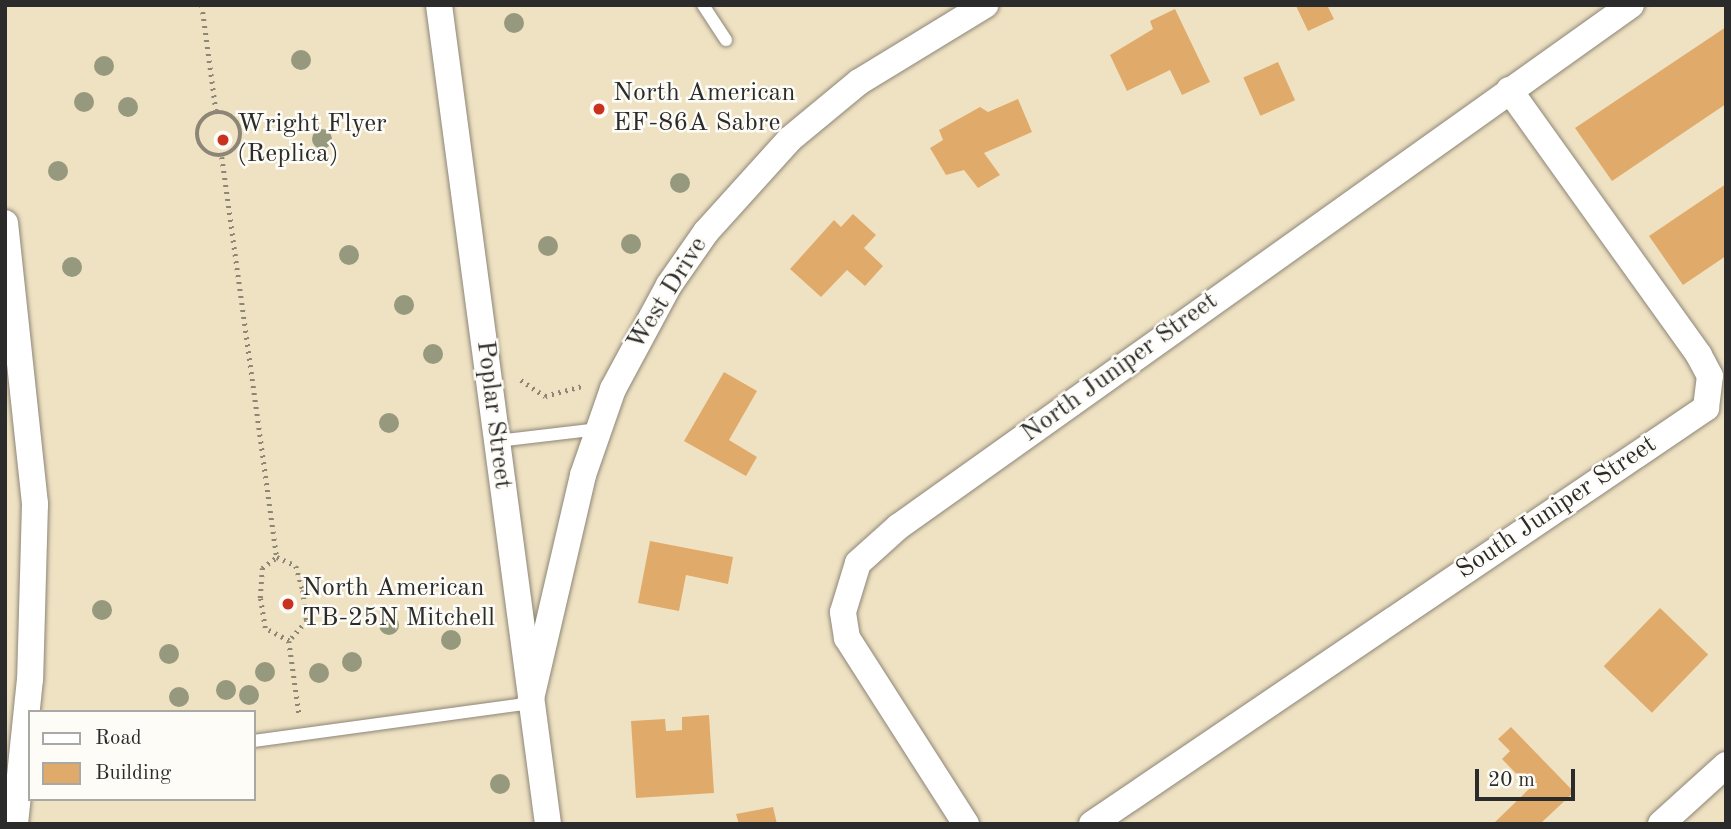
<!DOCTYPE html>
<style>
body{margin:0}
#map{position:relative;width:1731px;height:829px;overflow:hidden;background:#efe2c3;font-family:"Old Standard TT",serif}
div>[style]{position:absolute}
.building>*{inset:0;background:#e0ab6a;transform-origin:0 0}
.path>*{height:4.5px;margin-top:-2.25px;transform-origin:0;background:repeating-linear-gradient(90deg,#8d8677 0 2px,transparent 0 7px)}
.path>.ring{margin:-2.25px;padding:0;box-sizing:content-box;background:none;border:4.5px solid #8d8677;border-radius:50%}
.roads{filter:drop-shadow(0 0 2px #8d8677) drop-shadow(0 0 2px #8d8677)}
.service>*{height:12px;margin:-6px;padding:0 6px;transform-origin:6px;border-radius:6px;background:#fff}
.minor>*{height:26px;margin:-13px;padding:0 13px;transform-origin:13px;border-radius:13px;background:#fff}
.trees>*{width:20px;height:20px;margin:-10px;border-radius:50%;background:#96997d}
.dots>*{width:19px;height:19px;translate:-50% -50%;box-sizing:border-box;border:4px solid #fdfcf7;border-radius:50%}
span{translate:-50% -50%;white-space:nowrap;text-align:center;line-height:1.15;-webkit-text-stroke:5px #fdfcf7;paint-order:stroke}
.poi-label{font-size:26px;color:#2b2b2b}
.left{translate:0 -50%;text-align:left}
.street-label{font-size:26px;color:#2b2b2b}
.frame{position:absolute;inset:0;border:7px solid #2b2b2b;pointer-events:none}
.legend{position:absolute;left:28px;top:710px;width:228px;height:91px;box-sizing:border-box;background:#fdfcf7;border:2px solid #a9a8a5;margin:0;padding:9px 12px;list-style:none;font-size:21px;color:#2b2b2b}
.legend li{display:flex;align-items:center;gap:14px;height:35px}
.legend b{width:35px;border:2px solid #a9a8a5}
.scale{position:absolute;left:1475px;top:769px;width:100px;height:32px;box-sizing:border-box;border:4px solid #2b2b2b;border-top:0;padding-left:9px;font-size:21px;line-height:24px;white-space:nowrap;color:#2b2b2b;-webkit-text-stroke:5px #fdfcf7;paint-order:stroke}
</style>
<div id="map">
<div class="building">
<i style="clip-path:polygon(1287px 5px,1327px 5px,1334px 19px,1308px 31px,1296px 6px)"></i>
<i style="clip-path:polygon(1175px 9px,1210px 82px,1182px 95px,1170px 70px,1127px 91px,1110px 55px,1153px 29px,1150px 21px)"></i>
<i style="clip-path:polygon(1726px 27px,1726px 104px,1612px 181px,1575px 128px)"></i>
<i style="left:1278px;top:62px;width:42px;height:38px;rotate:66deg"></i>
<i style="clip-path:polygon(1018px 99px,1032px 132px,984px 153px,1000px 175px,978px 188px,964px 170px,946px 175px,930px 148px,943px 140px,939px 130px,980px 107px,988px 112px)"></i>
<i style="clip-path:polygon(1726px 184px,1726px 256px,1683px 285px,1649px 236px)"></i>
<i style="clip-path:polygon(853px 214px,876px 235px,864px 248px,883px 266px,865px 286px,847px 270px,821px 297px,790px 269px,834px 220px,841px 227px)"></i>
<i style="clip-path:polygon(724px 372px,757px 391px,729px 440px,757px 457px,746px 476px,684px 441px)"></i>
<i style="clip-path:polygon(650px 541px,733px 557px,728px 584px,686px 575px,679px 611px,638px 603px)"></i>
<i style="left:1660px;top:608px;width:67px;height:81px;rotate:44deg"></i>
<i style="clip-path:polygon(709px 715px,714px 793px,636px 798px,631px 721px,665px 719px,666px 731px,682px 730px,682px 717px)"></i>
<i style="clip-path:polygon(1511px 727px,1574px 792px,1540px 824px,1493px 824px,1530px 788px,1502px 759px,1510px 751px,1498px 739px)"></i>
<i style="clip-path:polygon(773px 807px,777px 824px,739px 824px,736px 814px)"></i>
</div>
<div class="path">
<i style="left:202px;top:5px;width:106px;rotate:82.4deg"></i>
<i class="ring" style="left:197px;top:112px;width:39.5px;height:39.5px"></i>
<i style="left:222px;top:157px;width:404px;rotate:82.2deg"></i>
<i style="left:521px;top:380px;width:29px;rotate:34deg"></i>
<i style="left:545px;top:396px;width:38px;rotate:-15deg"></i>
<i style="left:277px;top:557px;width:21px;rotate:25deg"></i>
<i style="left:296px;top:566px;width:25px;rotate:74deg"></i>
<i style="left:303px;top:590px;width:31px;rotate:83deg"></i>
<i style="left:307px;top:621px;width:27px;rotate:132deg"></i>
<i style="left:289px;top:641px;width:27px;rotate:-152deg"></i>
<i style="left:265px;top:628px;width:30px;rotate:-99deg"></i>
<i style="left:260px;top:598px;width:30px;rotate:-86deg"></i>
<i style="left:262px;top:568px;width:19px;rotate:-36deg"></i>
<i style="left:289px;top:641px;width:73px;rotate:82.1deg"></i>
</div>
<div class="roads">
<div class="service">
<i style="left:703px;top:5px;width:42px;rotate:56.7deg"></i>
<i style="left:497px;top:441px;width:103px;rotate:-6.7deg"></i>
<i style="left:254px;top:741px;width:279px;rotate:-7.8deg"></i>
</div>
<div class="minor">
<i style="left:439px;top:5px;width:826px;rotate:82.42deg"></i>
<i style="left:5px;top:223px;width:283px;rotate:83.9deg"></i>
<i style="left:35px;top:504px;width:175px;rotate:91.6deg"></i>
<i style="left:30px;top:679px;width:146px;rotate:95.9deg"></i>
<i style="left:530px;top:703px;width:234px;rotate:-76.9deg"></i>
<i style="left:583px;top:475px;width:91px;rotate:-70.8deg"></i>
<i style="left:613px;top:389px;width:118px;rotate:-61.7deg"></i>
<i style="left:669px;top:285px;width:65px;rotate:-55.1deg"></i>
<i style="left:706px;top:232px;width:125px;rotate:-47.9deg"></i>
<i style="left:790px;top:139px;width:89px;rotate:-39.6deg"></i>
<i style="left:859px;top:82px;width:148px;rotate:-31.4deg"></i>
<i style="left:966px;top:824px;width:221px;rotate:-122.6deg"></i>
<i style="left:847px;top:638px;width:26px;rotate:-99deg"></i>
<i style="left:843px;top:612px;width:51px;rotate:-73deg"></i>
<i style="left:858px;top:563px;width:54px;rotate:-42deg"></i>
<i style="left:898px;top:527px;width:900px;rotate:-35.46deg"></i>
<i style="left:1092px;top:824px;width:742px;rotate:-34.12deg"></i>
<i style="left:1706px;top:408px;width:32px;rotate:-83deg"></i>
<i style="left:1710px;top:376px;width:24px;rotate:-118deg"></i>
<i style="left:1699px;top:355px;width:326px;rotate:-125.6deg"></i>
<i style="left:1661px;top:824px;width:88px;rotate:-42.2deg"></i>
</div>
</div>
<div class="trees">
<i style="left:514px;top:23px"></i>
<i style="left:301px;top:60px"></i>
<i style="left:104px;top:66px"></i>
<i style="left:84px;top:102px"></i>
<i style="left:128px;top:107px"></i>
<i style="left:322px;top:139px"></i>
<i style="left:58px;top:171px"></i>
<i style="left:680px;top:183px"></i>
<i style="left:631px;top:244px"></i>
<i style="left:548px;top:246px"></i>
<i style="left:349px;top:255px"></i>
<i style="left:72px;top:267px"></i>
<i style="left:404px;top:305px"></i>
<i style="left:433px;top:354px"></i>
<i style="left:389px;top:423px"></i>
<i style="left:102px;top:610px"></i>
<i style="left:389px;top:625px"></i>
<i style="left:451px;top:640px"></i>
<i style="left:169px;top:654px"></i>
<i style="left:352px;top:662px"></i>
<i style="left:265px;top:672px"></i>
<i style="left:319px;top:673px"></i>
<i style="left:226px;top:690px"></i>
<i style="left:249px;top:695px"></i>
<i style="left:179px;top:697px"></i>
<i style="left:500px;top:784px"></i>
</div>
<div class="dots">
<i style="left:599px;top:109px;background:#c8321e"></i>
<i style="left:223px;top:140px;background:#c8321e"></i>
<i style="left:288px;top:604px;background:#c8321e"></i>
</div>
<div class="poi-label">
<span class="left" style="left:613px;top:109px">North American<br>EF-86A Sabre</span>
<span class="left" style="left:237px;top:140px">Wright Flyer<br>(Replica)</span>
<span class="left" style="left:302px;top:604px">North American<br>TB-25N Mitchell</span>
</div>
<div class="street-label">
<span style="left:668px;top:294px;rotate:-58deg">West Drive</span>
<span style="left:1120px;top:368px;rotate:-36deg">North Juniper Street</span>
<span style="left:493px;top:415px;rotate:83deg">Poplar Street</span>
<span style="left:1557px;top:508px;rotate:-34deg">South Juniper Street</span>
</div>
<div class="frame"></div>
<ul class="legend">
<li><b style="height:9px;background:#fff"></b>Road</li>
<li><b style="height:19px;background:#e0ab6a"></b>Building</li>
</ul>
<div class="scale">20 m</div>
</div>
